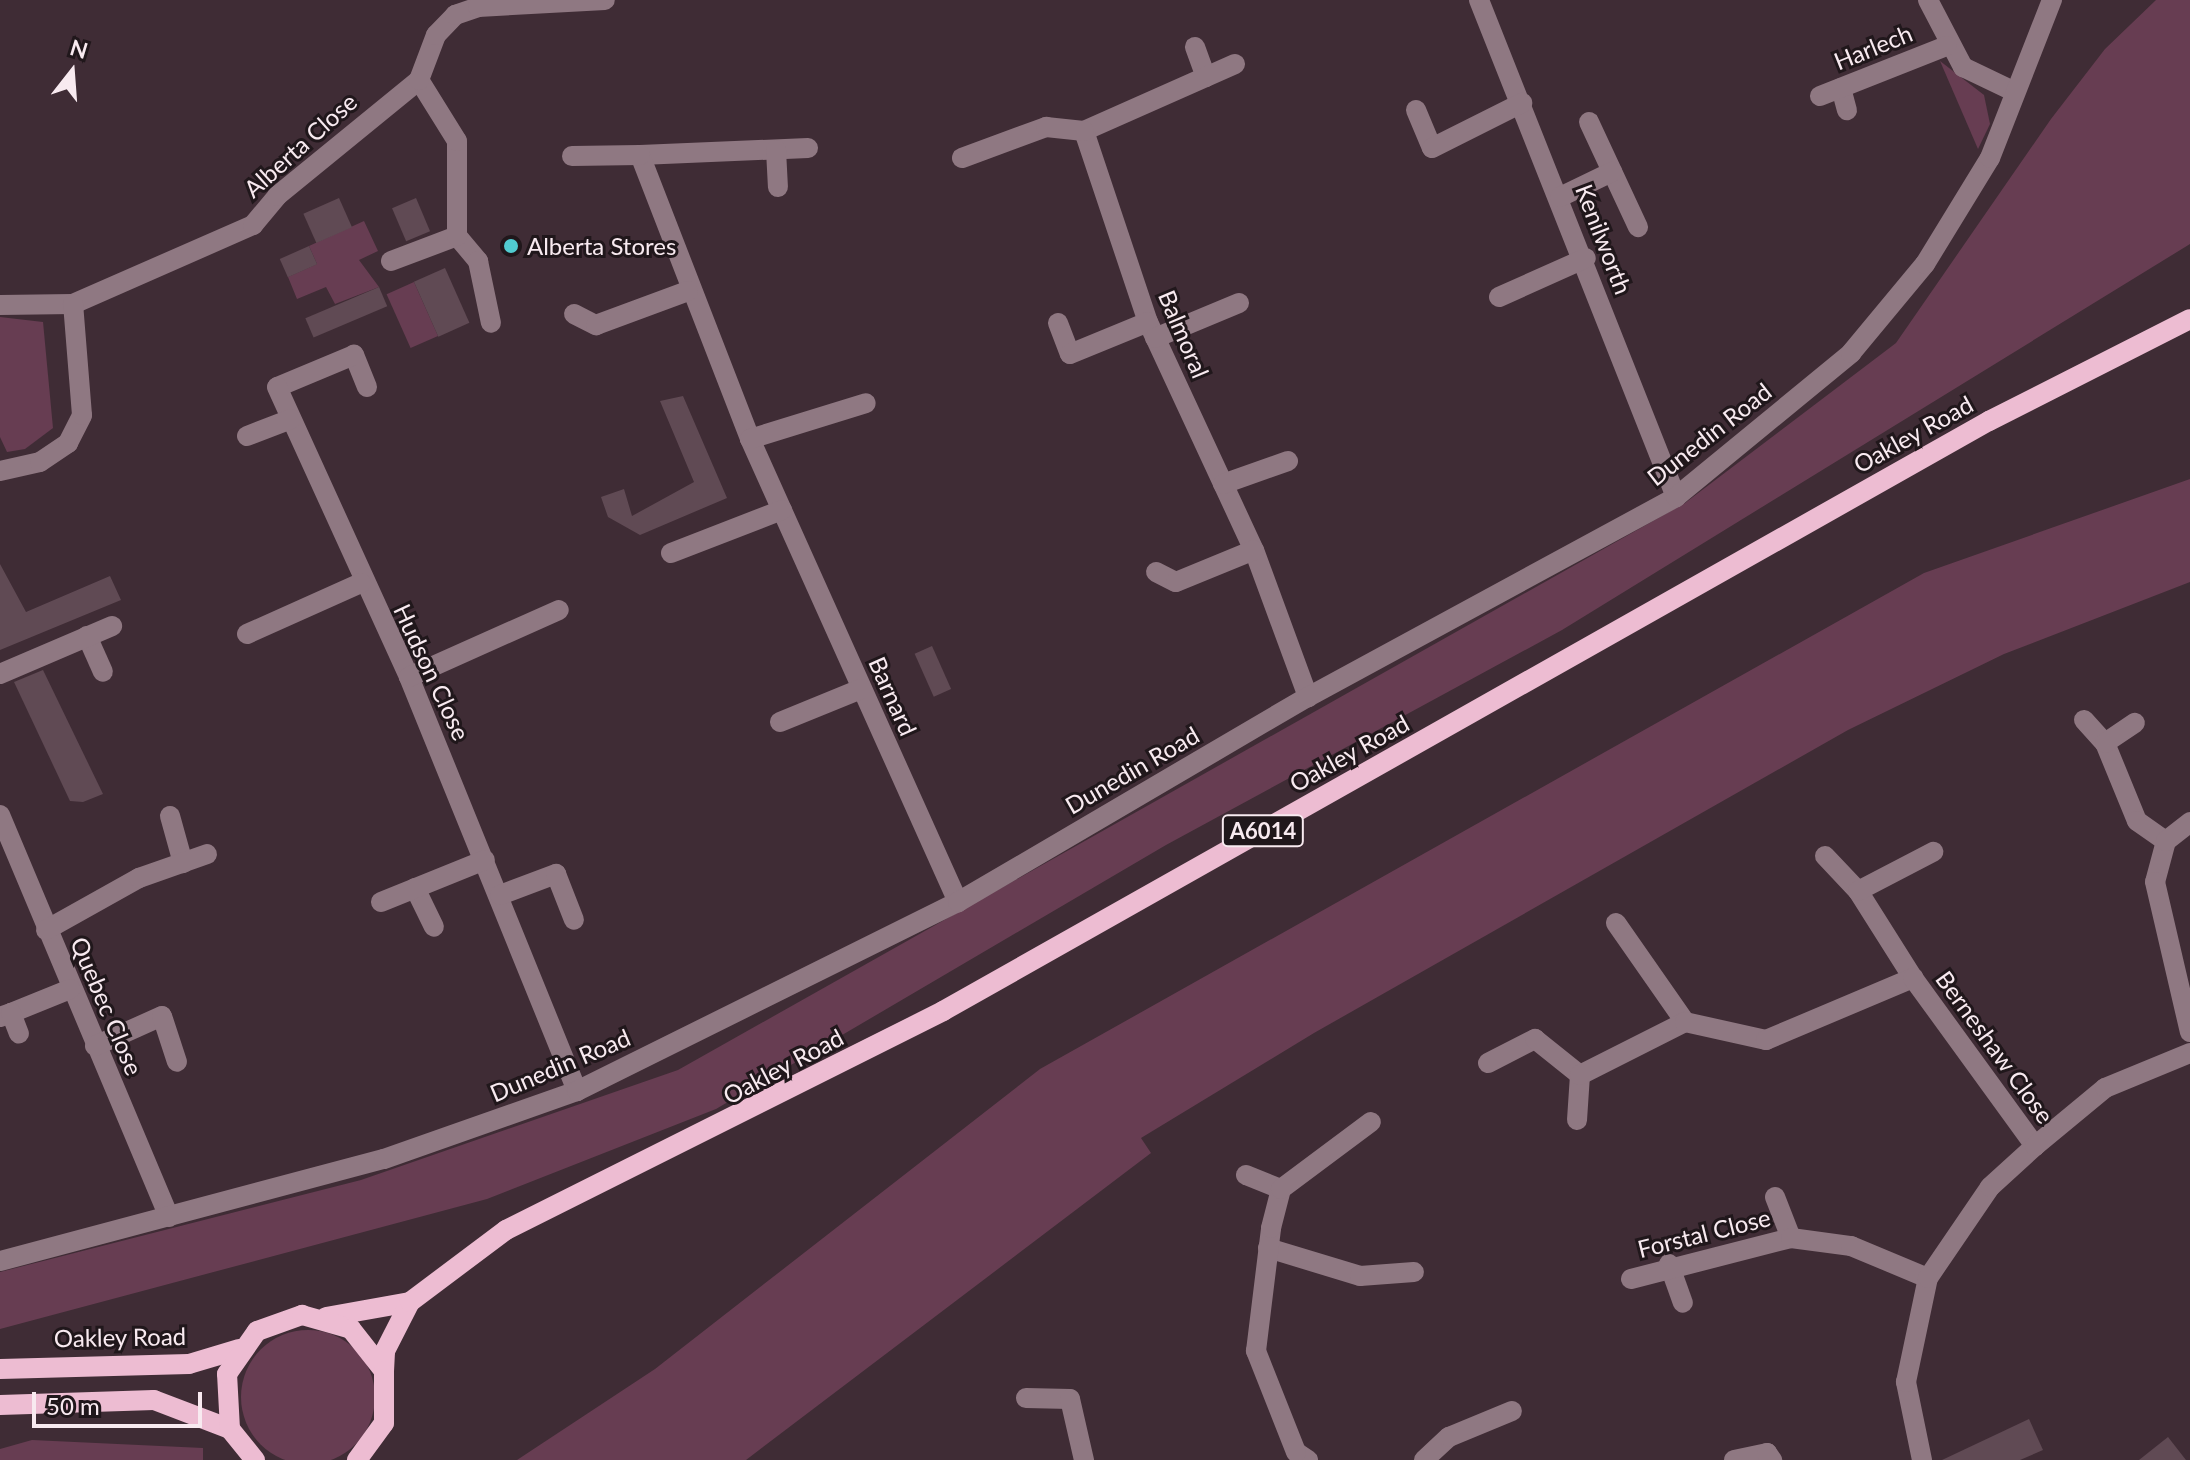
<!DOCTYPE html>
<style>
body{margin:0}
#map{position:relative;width:2190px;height:1460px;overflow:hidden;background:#3f2c35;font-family:Lato,sans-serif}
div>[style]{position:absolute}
.green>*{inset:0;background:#673d52;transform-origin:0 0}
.round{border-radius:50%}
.building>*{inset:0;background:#604a54;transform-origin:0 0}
.minor>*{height:20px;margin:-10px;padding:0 10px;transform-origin:10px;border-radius:10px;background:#8f7882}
.major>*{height:20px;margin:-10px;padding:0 10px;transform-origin:10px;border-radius:10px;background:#edbcd2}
.dots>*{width:22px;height:22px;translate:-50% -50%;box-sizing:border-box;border:4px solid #20171b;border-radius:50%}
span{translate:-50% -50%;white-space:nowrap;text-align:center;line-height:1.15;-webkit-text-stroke:6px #20171b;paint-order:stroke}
.shield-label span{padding:2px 6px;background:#20171b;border:2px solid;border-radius:6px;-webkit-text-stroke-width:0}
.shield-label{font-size:22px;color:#f8eaf0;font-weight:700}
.street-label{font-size:24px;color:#f8eaf0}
.poi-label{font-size:24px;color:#f8eaf0}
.left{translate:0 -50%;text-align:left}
.north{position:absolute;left:32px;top:32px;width:80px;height:80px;-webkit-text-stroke:6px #20171b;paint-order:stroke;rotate:17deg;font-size:22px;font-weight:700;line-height:32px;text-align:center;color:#f8eaf0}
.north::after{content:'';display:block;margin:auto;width:28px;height:36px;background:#f8eaf0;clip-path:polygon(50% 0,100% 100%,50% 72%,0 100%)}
.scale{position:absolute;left:32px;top:1392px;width:170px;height:36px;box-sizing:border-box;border:4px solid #f8eaf0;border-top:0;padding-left:10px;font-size:24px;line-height:28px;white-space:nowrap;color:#f8eaf0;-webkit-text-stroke:6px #20171b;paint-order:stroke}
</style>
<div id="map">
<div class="green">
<i style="clip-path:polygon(2156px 0,2190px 0,2190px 244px,1562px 630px,1166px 845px,716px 1109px,487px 1199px,0 1329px,0 1272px,361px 1180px,678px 1070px,1685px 503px,1896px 343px,2051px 119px,2105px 49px)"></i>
<i style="clip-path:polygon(1940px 61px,1984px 95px,1990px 124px,1978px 149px)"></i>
<i style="clip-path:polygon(364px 221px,378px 251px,359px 260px,379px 287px,335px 304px,326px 287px,297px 299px,288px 277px,317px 264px,309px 246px)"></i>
<i style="left:414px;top:282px;width:59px;height:30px;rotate:66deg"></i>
<i style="clip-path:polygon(0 317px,43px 322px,53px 428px,25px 449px,7px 452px,0 437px)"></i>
<i style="clip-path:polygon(2190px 479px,2190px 582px,2004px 654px,1848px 730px,1314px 1033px,1141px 1138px,1151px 1153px,746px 1460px,517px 1460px,655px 1369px,1040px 1069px,1924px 573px)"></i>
<i class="round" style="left:241px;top:1330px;width:134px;height:134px"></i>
<i style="clip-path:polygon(32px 1440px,203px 1448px,203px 1460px,0 1460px,0 1449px)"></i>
</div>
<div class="building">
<i style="left:339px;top:198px;width:32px;height:39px;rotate:66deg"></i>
<i style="left:416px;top:198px;width:36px;height:26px;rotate:67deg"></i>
<i style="left:309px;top:246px;width:20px;height:32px;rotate:66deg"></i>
<i style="left:445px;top:268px;width:60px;height:34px;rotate:66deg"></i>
<i style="left:379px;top:287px;width:21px;height:80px;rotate:67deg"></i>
<i style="clip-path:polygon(683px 396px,727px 498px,640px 535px,608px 517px,601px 497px,624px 489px,632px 516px,694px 482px,660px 401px)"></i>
<i style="clip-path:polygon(0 564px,26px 612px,110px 576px,121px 600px,0 650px)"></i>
<i style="left:932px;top:646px;width:47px;height:19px;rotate:66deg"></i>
<i style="clip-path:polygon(43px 670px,103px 794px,83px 802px,70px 801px,14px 682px)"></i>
<i style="clip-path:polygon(2029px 1419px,2043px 1450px,2020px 1460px,1942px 1460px)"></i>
<i style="clip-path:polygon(2168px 1437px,2186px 1460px,2139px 1460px)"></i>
</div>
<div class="minor">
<i style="left:1479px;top:0;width:535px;rotate:68.38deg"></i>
<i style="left:1928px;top:0;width:76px;rotate:62.4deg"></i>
<i style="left:1963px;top:67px;width:55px;rotate:25.6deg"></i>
<i style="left:1195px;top:47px;width:32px;rotate:70deg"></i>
<i style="left:1235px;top:64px;width:165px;rotate:156.1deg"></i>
<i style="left:1084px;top:131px;width:201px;rotate:71.5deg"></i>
<i style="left:1148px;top:322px;width:251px;rotate:65.1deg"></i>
<i style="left:1254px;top:550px;width:157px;rotate:69.8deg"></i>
<i style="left:1841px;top:88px;width:23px;rotate:75deg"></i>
<i style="left:1820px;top:96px;width:136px;rotate:-21.6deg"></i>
<i style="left:1416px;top:110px;width:41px;rotate:67.2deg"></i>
<i style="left:1432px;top:148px;width:101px;rotate:-26.6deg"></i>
<i style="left:1589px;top:122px;width:116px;rotate:65deg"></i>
<i style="left:808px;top:148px;width:168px;rotate:177.6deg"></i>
<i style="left:640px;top:155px;width:305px;rotate:68.8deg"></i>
<i style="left:750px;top:439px;width:508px;rotate:65.81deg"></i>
<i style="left:776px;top:150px;width:37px;rotate:87deg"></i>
<i style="left:572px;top:156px;width:68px;rotate:-0.8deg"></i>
<i style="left:962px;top:158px;width:90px;rotate:-20.3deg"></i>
<i style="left:1046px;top:127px;width:38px;rotate:6deg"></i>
<i style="left:1560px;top:197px;width:58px;rotate:-25.7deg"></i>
<i style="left:457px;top:236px;width:33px;rotate:50deg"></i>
<i style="left:478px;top:261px;width:63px;rotate:78.2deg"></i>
<i style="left:391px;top:261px;width:71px;rotate:-20.7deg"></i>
<i style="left:457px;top:236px;width:95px;rotate:-90deg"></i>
<i style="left:457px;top:141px;width:72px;rotate:-121.9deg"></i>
<i style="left:1499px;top:297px;width:95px;rotate:-24.1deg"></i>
<i style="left:0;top:305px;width:73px;rotate:-0.8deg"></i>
<i style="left:73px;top:304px;width:197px;rotate:-23.7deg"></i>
<i style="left:253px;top:225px;width:38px;rotate:-50deg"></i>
<i style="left:277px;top:196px;width:183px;rotate:-39.2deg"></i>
<i style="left:419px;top:80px;width:48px;rotate:-69.3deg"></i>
<i style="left:436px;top:35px;width:28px;rotate:-46deg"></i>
<i style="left:455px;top:15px;width:24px;rotate:-19deg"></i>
<i style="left:478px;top:7px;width:127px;rotate:-3.2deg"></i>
<i style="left:574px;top:314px;width:25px;rotate:27deg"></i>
<i style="left:596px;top:325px;width:98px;rotate:-20.3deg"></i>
<i style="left:1058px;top:323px;width:33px;rotate:69deg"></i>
<i style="left:1070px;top:354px;width:84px;rotate:-22.3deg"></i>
<i style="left:1155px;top:338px;width:91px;rotate:-22.6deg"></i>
<i style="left:367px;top:387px;width:35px;rotate:-112deg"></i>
<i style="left:354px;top:355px;width:83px;rotate:157.4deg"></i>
<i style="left:277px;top:387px;width:319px;rotate:65.5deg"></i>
<i style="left:409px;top:677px;width:447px;rotate:67.9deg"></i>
<i style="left:247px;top:436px;width:47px;rotate:-21.1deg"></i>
<i style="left:750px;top:439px;width:121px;rotate:-17.2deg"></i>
<i style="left:0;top:471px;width:41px;rotate:-12.7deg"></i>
<i style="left:40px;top:462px;width:34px;rotate:-34deg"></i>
<i style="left:68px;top:443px;width:31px;rotate:-63deg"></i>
<i style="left:82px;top:415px;width:111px;rotate:-94.6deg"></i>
<i style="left:1223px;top:484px;width:69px;rotate:-19.5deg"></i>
<i style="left:671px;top:553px;width:119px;rotate:-21.2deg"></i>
<i style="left:1156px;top:572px;width:22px;rotate:27deg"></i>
<i style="left:1176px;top:582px;width:84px;rotate:-22.3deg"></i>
<i style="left:247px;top:634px;width:125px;rotate:-24.1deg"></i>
<i style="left:87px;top:636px;width:39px;rotate:66deg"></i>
<i style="left:0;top:674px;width:122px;rotate:-23.2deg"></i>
<i style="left:409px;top:677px;width:164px;rotate:-24.1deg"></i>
<i style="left:2084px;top:720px;width:31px;rotate:48deg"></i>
<i style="left:2105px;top:743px;width:84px;rotate:67.7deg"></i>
<i style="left:2137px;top:821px;width:35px;rotate:35deg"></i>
<i style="left:2166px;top:841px;width:42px;rotate:105deg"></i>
<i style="left:2155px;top:882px;width:154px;rotate:76.9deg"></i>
<i style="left:780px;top:722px;width:87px;rotate:-22.2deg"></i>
<i style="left:2105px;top:743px;width:36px;rotate:-34deg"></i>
<i style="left:0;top:815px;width:436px;rotate:67.2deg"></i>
<i style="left:170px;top:816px;width:49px;rotate:74.5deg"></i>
<i style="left:2166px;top:841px;width:31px;rotate:-38deg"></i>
<i style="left:1825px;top:856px;width:48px;rotate:46.7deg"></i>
<i style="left:415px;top:888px;width:43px;rotate:64deg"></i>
<i style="left:500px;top:895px;width:60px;rotate:-20.6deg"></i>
<i style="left:556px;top:874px;width:49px;rotate:68.6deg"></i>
<i style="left:381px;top:902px;width:112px;rotate:-22deg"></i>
<i style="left:1616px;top:923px;width:121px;rotate:55.1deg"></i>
<i style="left:46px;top:930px;width:107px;rotate:-29.2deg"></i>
<i style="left:139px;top:878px;width:72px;rotate:-19.4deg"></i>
<i style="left:1913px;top:978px;width:103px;rotate:-122.3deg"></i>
<i style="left:1858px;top:891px;width:85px;rotate:-27.5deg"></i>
<i style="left:11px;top:1013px;width:64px;rotate:-22.1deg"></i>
<i style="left:0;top:1017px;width:12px;rotate:-20deg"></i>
<i style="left:11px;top:1013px;width:22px;rotate:69deg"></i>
<i style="left:95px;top:1046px;width:73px;rotate:-24.1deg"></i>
<i style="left:162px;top:1016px;width:48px;rotate:71.9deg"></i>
<i style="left:1488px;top:1063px;width:53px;rotate:-27.1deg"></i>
<i style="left:1535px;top:1039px;width:58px;rotate:38.7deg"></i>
<i style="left:1577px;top:1120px;width:45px;rotate:-86.2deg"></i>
<i style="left:1580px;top:1075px;width:118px;rotate:-26.8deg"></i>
<i style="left:1685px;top:1022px;width:83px;rotate:12.5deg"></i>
<i style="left:1766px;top:1040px;width:160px;rotate:-22.9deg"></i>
<i style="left:1913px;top:978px;width:208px;rotate:54deg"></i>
<i style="left:1246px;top:1175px;width:38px;rotate:22deg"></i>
<i style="left:1775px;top:1197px;width:44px;rotate:68.7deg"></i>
<i style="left:1268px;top:1248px;width:96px;rotate:16.9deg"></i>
<i style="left:1360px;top:1276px;width:54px;rotate:-4.2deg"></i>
<i style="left:0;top:1261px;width:397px;rotate:-14.9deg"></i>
<i style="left:384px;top:1159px;width:205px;rotate:-19.4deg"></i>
<i style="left:577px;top:1091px;width:425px;rotate:-26.4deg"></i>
<i style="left:958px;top:902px;width:406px;rotate:-30.4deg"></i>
<i style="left:1308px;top:697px;width:419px;rotate:-28.5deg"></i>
<i style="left:1676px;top:497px;width:227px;rotate:-39.4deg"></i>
<i style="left:1851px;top:353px;width:116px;rotate:-50.3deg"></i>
<i style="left:1925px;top:264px;width:124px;rotate:-58.5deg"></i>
<i style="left:1990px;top:158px;width:170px;rotate:-68.6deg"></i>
<i style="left:1669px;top:1264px;width:41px;rotate:70.3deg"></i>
<i style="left:1631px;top:1279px;width:165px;rotate:-14.4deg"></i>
<i style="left:1791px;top:1238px;width:61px;rotate:7.6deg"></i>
<i style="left:1851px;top:1246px;width:83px;rotate:22.6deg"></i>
<i style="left:1026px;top:1398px;width:44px;rotate:1.3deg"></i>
<i style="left:1070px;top:1399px;width:63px;rotate:77.1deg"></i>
<i style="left:1308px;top:1460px;width:14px;rotate:-146deg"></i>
<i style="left:1296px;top:1452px;width:109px;rotate:-111.6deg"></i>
<i style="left:1256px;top:1351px;width:124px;rotate:-83deg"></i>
<i style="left:1271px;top:1228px;width:40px;rotate:-75.6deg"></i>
<i style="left:1281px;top:1189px;width:112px;rotate:-36.7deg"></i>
<i style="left:1424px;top:1460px;width:34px;rotate:-43deg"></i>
<i style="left:1449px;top:1437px;width:68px;rotate:-22.4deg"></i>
<i style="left:1734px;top:1460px;width:34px;rotate:-12deg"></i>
<i style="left:1767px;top:1453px;width:9px;rotate:54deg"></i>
<i style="left:1922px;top:1460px;width:80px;rotate:-101.6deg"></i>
<i style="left:1906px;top:1382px;width:106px;rotate:-78.1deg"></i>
<i style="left:1928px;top:1278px;width:110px;rotate:-55.7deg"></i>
<i style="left:1990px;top:1187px;width:61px;rotate:-42.3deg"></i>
<i style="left:2035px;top:1146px;width:91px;rotate:-39.6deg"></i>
<i style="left:2105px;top:1088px;width:92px;rotate:-22.4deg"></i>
</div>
<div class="major">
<i style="left:326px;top:1317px;width:85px;rotate:-10.1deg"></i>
<i style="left:0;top:1369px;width:189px;rotate:-1.5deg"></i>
<i style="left:189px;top:1364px;width:52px;rotate:-16.7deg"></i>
<i style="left:384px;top:1371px;width:20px;rotate:-87deg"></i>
<i style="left:385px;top:1351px;width:55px;rotate:-63deg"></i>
<i style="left:410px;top:1302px;width:120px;rotate:-36.9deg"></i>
<i style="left:506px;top:1230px;width:489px;rotate:-26.6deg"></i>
<i style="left:943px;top:1011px;width:1201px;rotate:-29.43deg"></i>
<i style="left:1989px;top:421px;width:225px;rotate:-26.9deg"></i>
<i style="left:0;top:1405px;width:154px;rotate:-1.9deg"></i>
<i style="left:154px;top:1400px;width:81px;rotate:20.9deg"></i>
<i style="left:255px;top:1460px;width:40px;rotate:-129deg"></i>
<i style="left:230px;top:1429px;width:55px;rotate:-93.1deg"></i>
<i style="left:227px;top:1374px;width:52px;rotate:-55.1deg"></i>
<i style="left:257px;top:1331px;width:48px;rotate:-19.6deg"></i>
<i style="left:302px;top:1315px;width:51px;rotate:15.9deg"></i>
<i style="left:351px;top:1329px;width:53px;rotate:51.8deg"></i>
<i style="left:384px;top:1371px;width:52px;rotate:90deg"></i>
<i style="left:384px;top:1423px;width:46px;rotate:126.1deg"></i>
</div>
<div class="dots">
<i style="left:511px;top:246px;background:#51ccd1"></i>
</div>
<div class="shield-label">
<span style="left:1263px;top:831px">A6014</span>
</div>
<div class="street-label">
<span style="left:1873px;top:47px;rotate:-22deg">Harlech</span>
<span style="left:300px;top:145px;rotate:-42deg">Alberta Close</span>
<span style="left:1604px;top:239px;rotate:69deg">Kenilworth</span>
<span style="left:1184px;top:334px;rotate:67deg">Balmoral</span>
<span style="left:1709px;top:434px;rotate:-38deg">Dunedin Road</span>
<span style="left:1913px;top:434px;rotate:-29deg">Oakley Road</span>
<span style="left:432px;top:672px;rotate:65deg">Hudson Close</span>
<span style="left:893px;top:696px;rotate:66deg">Barnard</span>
<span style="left:1349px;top:753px;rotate:-29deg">Oakley Road</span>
<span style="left:1132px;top:770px;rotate:-30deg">Dunedin Road</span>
<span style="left:107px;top:1006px;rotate:67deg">Quebec Close</span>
<span style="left:1995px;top:1047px;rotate:54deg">Berneshaw Close</span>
<span style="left:560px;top:1065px;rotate:-23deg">Dunedin Road</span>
<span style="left:783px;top:1066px;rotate:-28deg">Oakley Road</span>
<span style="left:1704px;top:1233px;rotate:-14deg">Forstal Close</span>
<span style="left:120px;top:1337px;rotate:-1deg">Oakley Road</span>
</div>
<div class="poi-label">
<span class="left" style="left:527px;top:246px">Alberta Stores</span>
</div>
<div class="north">N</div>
<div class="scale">50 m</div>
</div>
